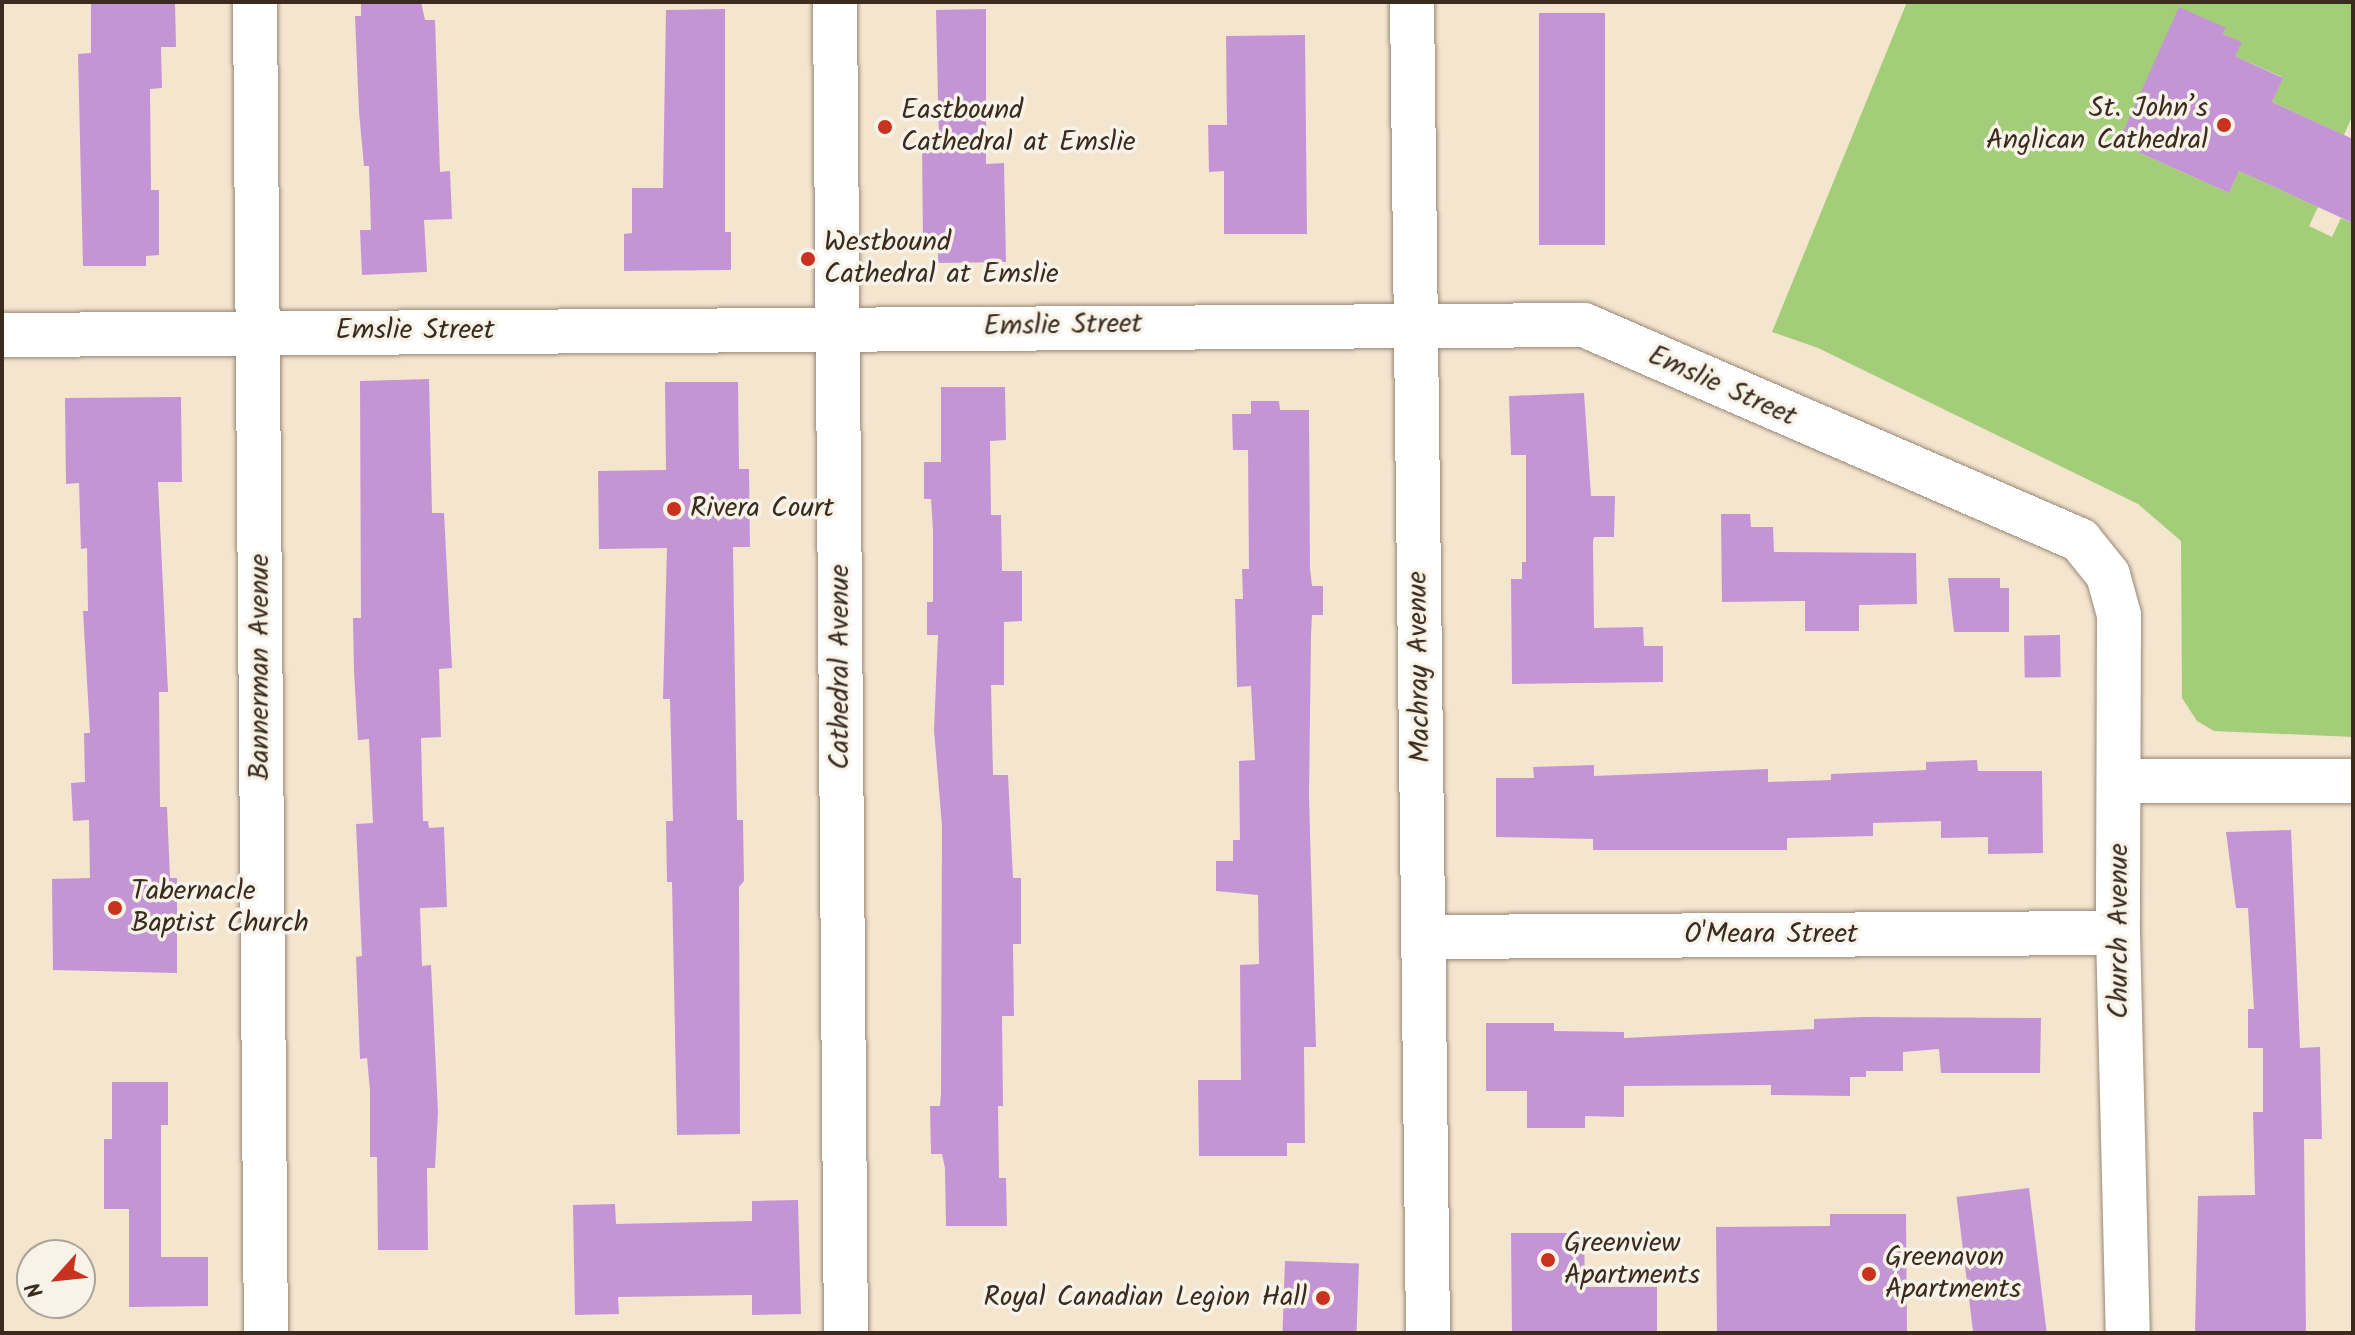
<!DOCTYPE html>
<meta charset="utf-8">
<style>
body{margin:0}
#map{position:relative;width:2355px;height:1335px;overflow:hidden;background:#f4e5cf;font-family:Kalam,sans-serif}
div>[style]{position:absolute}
.green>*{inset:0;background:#a4cd79}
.building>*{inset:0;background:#c395d4;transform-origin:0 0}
.roads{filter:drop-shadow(0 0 2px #988876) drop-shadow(0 0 2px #988876)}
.street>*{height:44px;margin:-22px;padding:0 22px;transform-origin:22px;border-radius:22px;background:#fff}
.dots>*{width:22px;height:22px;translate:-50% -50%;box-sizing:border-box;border:4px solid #f7f3e8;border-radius:50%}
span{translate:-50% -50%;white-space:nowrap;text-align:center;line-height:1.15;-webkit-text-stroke:7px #f7f3e8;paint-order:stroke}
.poi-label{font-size:28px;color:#3b2a1e}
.right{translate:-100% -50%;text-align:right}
.left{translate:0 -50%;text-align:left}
.street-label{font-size:28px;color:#3b2a1e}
.frame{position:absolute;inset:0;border:4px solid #3b2a1e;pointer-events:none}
.north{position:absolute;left:16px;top:1239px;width:80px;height:80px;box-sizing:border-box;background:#f7f3e8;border:2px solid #aca397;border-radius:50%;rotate:243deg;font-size:22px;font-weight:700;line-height:32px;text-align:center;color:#3b2a1e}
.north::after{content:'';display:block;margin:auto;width:28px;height:36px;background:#c8321e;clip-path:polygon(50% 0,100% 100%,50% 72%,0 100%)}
</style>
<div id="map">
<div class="green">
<i style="clip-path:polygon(1907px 2px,2353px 2px,2353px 114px,2344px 135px,2272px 102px,2282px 77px,2235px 56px,2241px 42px,2223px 34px,2225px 29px,2118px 143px,2229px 193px,2239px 171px,2318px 207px,2309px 226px,2332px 237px,2341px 218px,2353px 223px,2353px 737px,2214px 731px,2197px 721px,2182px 698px,2181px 541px,2138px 504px,1818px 348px,1772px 332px)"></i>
</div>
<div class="building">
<i style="clip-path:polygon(91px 2px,175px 2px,176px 47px,161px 47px,162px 88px,150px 89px,151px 190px,159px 190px,159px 255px,146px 256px,146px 266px,83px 266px,78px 54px,91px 53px)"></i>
<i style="clip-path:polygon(361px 2px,421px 2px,425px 20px,435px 20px,440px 172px,450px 171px,452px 219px,424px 220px,427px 272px,362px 275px,360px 230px,371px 230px,369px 166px,364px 166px,359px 112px,355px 16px,361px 16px)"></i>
<i style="clip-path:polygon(2179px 7px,2226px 28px,2223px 34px,2242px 42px,2235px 56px,2283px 78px,2272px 102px,2353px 139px,2353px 223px,2239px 171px,2229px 193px,2118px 143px)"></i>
<i style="clip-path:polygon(725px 9px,725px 232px,731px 232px,731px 270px,624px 271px,624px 234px,632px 233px,632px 188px,663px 188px,666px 10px)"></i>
<i style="clip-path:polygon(986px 9px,986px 164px,1004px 163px,1006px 262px,938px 263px,938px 245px,923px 245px,922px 143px,939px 143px,936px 10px)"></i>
<i style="left:1539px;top:13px;width:66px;height:232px"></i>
<i style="clip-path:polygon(1305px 35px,1307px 234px,1224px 234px,1224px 171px,1209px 172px,1208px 125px,1227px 125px,1226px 36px)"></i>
<i style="clip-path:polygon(429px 379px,432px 513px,444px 513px,452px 668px,439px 669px,441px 737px,421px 738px,423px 821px,428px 821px,429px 828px,444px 827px,447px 907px,420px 908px,422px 966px,431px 965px,438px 1112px,435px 1168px,427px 1168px,428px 1250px,378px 1250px,377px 1157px,370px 1157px,370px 1090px,367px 1058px,360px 1059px,356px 957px,362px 956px,356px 824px,373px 823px,369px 739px,358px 740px,354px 671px,353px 618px,361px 618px,360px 381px)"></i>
<i style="clip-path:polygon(665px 382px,738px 382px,739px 469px,749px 469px,750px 547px,733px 547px,737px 820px,743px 820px,744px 881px,739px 887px,740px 1134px,677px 1135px,672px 882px,667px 882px,666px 821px,673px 821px,670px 699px,663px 699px,667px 548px,599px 549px,598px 471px,666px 470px)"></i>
<i style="clip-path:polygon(941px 387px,1005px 387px,1006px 440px,990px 441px,991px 515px,1001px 515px,1002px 571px,1022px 571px,1022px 621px,1004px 622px,1004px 685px,991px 685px,993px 775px,1008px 775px,1013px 878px,1021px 878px,1021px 944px,1013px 944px,1014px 1016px,1002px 1016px,1003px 1106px,998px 1106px,999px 1178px,1006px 1178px,1007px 1226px,946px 1226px,945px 1168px,942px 1154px,931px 1154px,930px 1106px,940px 1106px,941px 1093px,942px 826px,934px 730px,938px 635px,927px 635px,927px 602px,933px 602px,933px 531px,931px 499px,924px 499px,924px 462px,941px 462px)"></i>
<i style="clip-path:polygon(1584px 393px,1591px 496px,1615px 496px,1614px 537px,1594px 537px,1593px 542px,1594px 628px,1643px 627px,1644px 646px,1663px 646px,1663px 682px,1512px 684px,1511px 579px,1522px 579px,1522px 562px,1526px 562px,1526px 455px,1511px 455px,1509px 396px)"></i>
<i style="clip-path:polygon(181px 397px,182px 482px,158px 482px,168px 692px,159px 692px,160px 807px,167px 807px,170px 878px,177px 878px,177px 973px,53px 970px,52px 879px,90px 878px,89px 820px,73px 821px,71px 783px,85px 782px,84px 733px,90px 733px,83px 611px,88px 611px,87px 548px,81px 549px,79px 483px,66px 484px,65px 398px)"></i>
<i style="clip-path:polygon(1251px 401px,1279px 401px,1280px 410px,1309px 410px,1310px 568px,1312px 586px,1323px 586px,1323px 615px,1312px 615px,1311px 635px,1309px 797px,1316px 1047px,1304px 1047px,1305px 1143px,1287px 1143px,1287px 1156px,1199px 1156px,1198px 1080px,1241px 1080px,1240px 965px,1259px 964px,1258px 895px,1216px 891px,1216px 861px,1233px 861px,1233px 840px,1240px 840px,1239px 761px,1255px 760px,1251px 686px,1237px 687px,1235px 599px,1243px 599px,1242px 569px,1249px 569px,1248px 450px,1233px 450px,1232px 414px,1251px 414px)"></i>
<i style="clip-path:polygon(1721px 514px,1750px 514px,1751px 527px,1773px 527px,1774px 552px,1916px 553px,1917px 604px,1859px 605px,1859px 631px,1805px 631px,1805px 601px,1722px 602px)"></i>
<i style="clip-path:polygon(1948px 578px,2000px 578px,2000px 588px,2009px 588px,2009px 632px,1954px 632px)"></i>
<i style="left:2060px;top:635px;width:42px;height:36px;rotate:89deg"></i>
<i style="clip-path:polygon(1977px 760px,1978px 771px,2042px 771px,2043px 853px,1988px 854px,1988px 837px,1941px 838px,1941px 821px,1873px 823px,1873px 836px,1787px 838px,1787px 850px,1593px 850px,1593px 839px,1496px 837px,1496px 778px,1534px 778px,1533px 767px,1594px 765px,1594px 776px,1768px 769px,1768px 782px,1831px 780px,1831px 774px,1926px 770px,1926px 762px)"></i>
<i style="clip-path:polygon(2291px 830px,2300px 1048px,2320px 1047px,2322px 1139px,2304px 1139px,2306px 1333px,2195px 1333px,2198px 1196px,2255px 1195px,2253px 1112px,2263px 1112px,2263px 1048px,2248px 1048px,2248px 1009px,2254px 1009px,2248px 908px,2236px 908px,2226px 832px)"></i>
<i style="clip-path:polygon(1864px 1017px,2041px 1018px,2040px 1073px,1941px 1073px,1939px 1049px,1903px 1052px,1903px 1071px,1866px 1071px,1866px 1077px,1850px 1077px,1850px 1096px,1771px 1095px,1771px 1085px,1624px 1086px,1624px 1117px,1585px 1116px,1585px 1128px,1527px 1128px,1527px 1091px,1486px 1091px,1486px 1023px,1554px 1023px,1554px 1031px,1624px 1032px,1624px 1038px,1814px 1029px,1814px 1019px)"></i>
<i style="clip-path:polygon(112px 1082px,168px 1082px,168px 1125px,161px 1125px,161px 1257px,208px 1257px,208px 1306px,129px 1307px,129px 1209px,104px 1209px,104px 1139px,112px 1139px)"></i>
<i style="left:2029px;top:1188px;width:146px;height:73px;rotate:83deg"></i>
<i style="clip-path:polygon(798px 1200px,801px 1314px,752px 1315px,752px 1295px,618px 1297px,619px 1314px,575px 1315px,573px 1205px,615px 1204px,616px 1224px,752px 1221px,752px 1201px)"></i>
<i style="clip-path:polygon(1830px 1214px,1906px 1214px,1907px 1333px,1717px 1333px,1716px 1227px,1830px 1226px)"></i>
<i style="clip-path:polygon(1511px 1233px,1584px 1233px,1585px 1287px,1657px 1287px,1657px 1333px,1512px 1333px)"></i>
<i style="left:1285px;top:1261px;width:74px;height:72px;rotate:2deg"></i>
</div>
<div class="roads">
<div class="street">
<i style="left:255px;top:2px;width:1331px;rotate:89.53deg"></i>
<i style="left:835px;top:2px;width:1331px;rotate:89.53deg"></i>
<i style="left:1412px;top:2px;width:1331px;rotate:89.31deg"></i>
<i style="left:2px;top:335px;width:1582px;rotate:-0.36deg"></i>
<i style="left:1584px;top:325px;width:541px;rotate:23.44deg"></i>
<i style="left:2080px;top:540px;width:45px;rotate:51.3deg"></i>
<i style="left:2108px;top:575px;width:41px;rotate:74.6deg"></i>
<i style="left:2119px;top:615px;width:318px;rotate:90.2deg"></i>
<i style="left:2118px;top:933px;width:400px;rotate:88.6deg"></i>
<i style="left:2121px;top:781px;width:232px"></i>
<i style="left:1423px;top:937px;width:695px;rotate:-0.33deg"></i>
</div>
</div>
<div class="dots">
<i style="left:2224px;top:125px;background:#c8321e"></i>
<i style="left:885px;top:127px;background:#c8321e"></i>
<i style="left:808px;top:259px;background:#c8321e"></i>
<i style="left:674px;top:509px;background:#c8321e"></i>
<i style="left:115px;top:908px;background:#c8321e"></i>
<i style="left:1548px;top:1260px;background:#c8321e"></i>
<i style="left:1869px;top:1274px;background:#c8321e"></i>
<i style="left:1323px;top:1298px;background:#c8321e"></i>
</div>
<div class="poi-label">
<span class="right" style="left:2208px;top:125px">St. John’s<br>Anglican Cathedral</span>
<span class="left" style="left:901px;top:127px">Eastbound<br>Cathedral at Emslie</span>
<span class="left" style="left:824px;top:259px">Westbound<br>Cathedral at Emslie</span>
<span class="left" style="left:690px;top:509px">Rivera Court</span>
<span class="left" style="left:131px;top:908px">Tabernacle<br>Baptist Church</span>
<span class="left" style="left:1564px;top:1260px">Greenview<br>Apartments</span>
<span class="left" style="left:1885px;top:1274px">Greenavon<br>Apartments</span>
<span class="right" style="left:1307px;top:1298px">Royal Canadian Legion Hall</span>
</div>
<div class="street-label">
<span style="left:1063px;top:326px;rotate:-1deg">Emslie Street</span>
<span style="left:415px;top:331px">Emslie Street</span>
<span style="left:1722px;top:387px;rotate:24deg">Emslie Street</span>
<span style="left:261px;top:667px;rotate:-90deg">Bannerman Avenue</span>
<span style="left:841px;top:667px;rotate:-90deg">Cathedral Avenue</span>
<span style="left:1420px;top:667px;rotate:-91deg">Machray Avenue</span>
<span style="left:2120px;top:931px;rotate:-90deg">Church Avenue</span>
<span style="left:1771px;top:935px">O'Meara Street</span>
</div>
<div class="frame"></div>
<div class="north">N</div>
</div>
